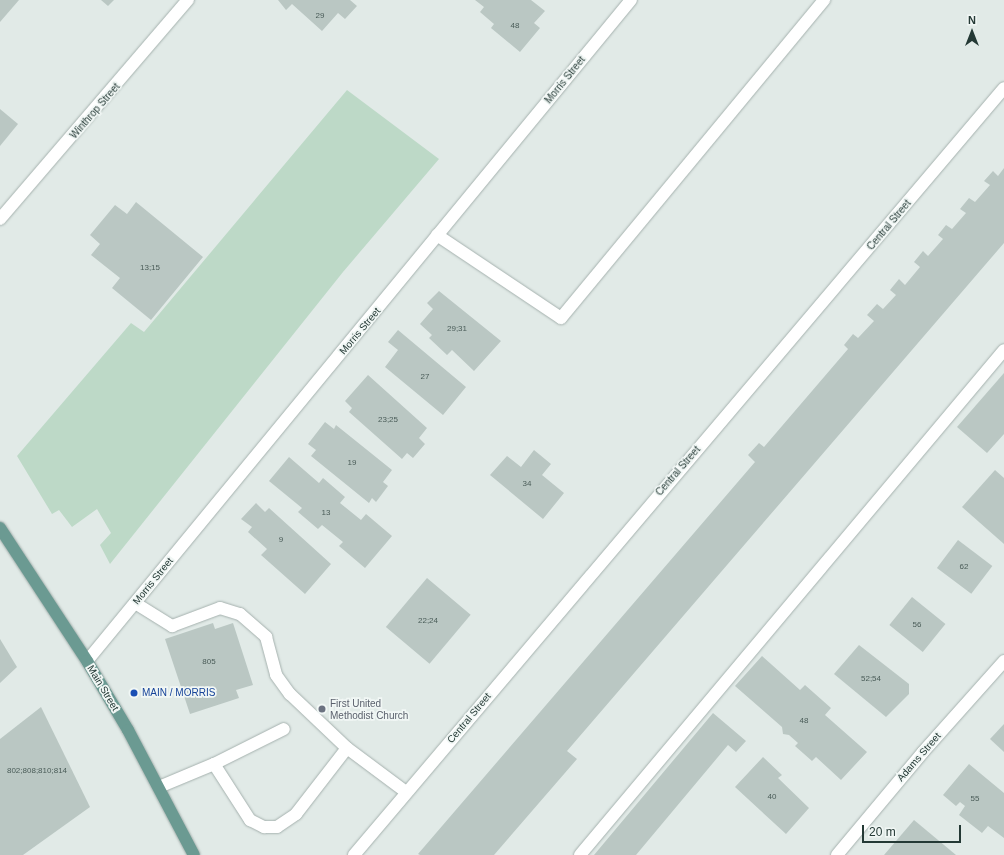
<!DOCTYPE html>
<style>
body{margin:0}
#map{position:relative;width:1004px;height:855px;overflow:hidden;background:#e1eae7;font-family:Helvetica,sans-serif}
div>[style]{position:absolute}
.green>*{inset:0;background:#bdd9c7}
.building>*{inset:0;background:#bac7c3;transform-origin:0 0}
.roads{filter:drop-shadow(0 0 1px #a5b1ae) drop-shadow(0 0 1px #a5b1ae)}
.lane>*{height:12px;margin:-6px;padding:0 6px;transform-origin:6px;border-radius:6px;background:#fff}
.street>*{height:12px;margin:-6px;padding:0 6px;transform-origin:6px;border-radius:6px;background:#fff}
.secondary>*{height:12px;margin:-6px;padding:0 6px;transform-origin:6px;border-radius:6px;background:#fff}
.primary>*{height:12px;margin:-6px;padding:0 6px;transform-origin:6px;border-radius:6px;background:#6b9a92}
.dots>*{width:11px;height:11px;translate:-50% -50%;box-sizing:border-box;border:2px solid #f1f7f5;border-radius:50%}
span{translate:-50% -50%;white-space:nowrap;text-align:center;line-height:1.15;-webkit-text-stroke:3.5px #f1f7f5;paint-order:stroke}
.number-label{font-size:8px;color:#4a5c58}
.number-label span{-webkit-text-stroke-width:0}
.street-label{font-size:10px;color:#243935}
.transit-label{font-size:10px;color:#164399}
.left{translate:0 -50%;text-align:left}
.worship-label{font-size:10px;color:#5b616d}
.north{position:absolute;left:952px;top:12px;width:40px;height:40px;-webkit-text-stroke:3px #f1f7f5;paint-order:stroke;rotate:0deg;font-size:11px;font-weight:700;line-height:16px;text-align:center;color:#243935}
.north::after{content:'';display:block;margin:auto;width:14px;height:18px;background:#243935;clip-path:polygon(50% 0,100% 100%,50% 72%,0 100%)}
.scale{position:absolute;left:862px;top:825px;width:99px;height:18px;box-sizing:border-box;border:2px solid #243935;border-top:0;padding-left:5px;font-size:12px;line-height:14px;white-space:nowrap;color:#243935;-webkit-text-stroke:3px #f1f7f5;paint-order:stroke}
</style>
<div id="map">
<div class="green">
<i style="clip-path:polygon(347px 90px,439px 159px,343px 272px,110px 564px,100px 545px,111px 533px,97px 509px,72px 527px,59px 510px,52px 514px,17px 456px,131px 323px,144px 332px)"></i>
</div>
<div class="building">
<i style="clip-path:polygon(0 0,19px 0,0 22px)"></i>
<i style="clip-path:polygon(101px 0,114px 0,108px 6px)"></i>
<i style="clip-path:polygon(278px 0,350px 0,357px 6px,345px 19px,338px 13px,322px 31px,292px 4px,286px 10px)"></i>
<i style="clip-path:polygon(475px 0,531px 0,545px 11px,534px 23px,540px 28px,520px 52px,491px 28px,494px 24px,480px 12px,484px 7px)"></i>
<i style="clip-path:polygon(0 109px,18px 124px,0 146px)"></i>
<i style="clip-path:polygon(1004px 168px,1004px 243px,567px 751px,577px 759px,494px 855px,420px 855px,418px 854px,755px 462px,748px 455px,759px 443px,764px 447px,848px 349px,844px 345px,853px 334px,858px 338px,874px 321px,867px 315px,877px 304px,883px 309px,896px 295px,890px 290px,899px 279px,905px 285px,920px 267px,914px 262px,923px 251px,928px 256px,943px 239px,938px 235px,946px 225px,952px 229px,966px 213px,960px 209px,969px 198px,975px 202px,990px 185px,984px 181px,993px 171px,998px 176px)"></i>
<i style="clip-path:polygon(136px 202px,203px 257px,151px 320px,112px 288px,120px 278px,91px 255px,100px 244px,90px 235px,115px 205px,127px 214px)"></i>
<i style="clip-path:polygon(439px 291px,501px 341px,474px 371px,452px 350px,447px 355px,429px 338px,432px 335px,420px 324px,433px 309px,427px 303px)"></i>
<i style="clip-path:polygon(398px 330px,466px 387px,443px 415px,385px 367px,398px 350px,388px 342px)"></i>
<i style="clip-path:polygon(1004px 373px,1004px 434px,987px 453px,957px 427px)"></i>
<i style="clip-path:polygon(368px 375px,427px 428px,419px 438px,425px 444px,413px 458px,407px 453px,402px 459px,349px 412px,352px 408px,345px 401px)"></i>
<i style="clip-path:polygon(325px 422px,334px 429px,336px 425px,392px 470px,383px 482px,388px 486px,376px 502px,372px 498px,369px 503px,311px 456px,316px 450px,308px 444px)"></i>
<i style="clip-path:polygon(534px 450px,551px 464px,542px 475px,564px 493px,543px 519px,490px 475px,507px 456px,521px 467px)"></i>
<i style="clip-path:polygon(289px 457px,319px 483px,323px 478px,345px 497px,340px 503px,361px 520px,366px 514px,392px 536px,365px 568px,339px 546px,343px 542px,322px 525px,318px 529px,298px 512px,302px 508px,269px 481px)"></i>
<i style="clip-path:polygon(995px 470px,1004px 478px,1004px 544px,962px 507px)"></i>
<i style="clip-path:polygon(256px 503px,265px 512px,269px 508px,331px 564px,305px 594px,261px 555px,267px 549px,248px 532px,252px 527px,241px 519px)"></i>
<i style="left:958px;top:540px;width:43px;height:35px;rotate:37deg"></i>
<i style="left:427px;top:578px;width:57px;height:64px;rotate:40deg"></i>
<i style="left:912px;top:597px;width:43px;height:36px;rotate:39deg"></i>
<i style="clip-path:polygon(213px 623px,215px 629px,233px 623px,253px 685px,236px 690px,239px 698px,190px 714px,165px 639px)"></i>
<i style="clip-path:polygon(0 639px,17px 667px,0 683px)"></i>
<i style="clip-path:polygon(859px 645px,909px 684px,909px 694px,886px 717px,834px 674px)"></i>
<i style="clip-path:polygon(762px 656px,800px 690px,805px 685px,831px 708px,825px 715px,867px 752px,841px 780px,816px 757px,812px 761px,795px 746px,798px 743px,789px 735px,783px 734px,782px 727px,735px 686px)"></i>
<i style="clip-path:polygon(41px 707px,90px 807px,23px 855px,0 855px,0 739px)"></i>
<i style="clip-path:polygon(713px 713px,746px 741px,736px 752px,728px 745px,636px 855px,594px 855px)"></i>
<i style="clip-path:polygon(1004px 724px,1004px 752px,990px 739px)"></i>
<i style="clip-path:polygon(763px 757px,782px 775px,778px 778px,809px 808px,786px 834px,735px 787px)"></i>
<i style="clip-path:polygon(969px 764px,1004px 793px,1004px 838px,988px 826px,982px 833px,959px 815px,965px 806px,960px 802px,956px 806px,943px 795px)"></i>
<i style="clip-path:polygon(914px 820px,956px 855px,884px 855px)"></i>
</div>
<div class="roads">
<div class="lane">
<i style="left:135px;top:603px;width:44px;rotate:31.9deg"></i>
<i style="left:172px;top:626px;width:51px;rotate:-20.6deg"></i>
<i style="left:220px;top:608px;width:21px;rotate:17deg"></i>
<i style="left:240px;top:614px;width:35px;rotate:41deg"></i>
<i style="left:266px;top:637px;width:39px;rotate:75deg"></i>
<i style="left:276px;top:675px;width:24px;rotate:54deg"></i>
<i style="left:290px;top:694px;width:79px;rotate:43.5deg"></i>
<i style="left:347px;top:748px;width:74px;rotate:36.7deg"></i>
<i style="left:214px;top:764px;width:67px;rotate:57.3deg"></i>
<i style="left:250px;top:820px;width:16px;rotate:27deg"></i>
<i style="left:264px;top:827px;width:13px"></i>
<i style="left:277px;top:827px;width:23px;rotate:-34deg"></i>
<i style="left:296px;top:814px;width:83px;rotate:-52.3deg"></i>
<i style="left:159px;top:787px;width:60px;rotate:-22.7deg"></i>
<i style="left:214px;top:764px;width:78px;rotate:-26.6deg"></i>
<i style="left:580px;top:855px;width:659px;rotate:-49.98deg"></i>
</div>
<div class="street">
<i style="left:0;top:219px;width:289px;rotate:-49.4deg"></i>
<i style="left:437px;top:235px;width:149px;rotate:33.8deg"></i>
<i style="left:561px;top:318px;width:413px;rotate:-50.4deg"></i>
<i style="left:87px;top:661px;width:856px;rotate:-50.55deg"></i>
<i style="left:837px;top:855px;width:134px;rotate:-50.1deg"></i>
<i style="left:923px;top:752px;width:122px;rotate:-48.3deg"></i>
</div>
<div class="secondary">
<i style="left:354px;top:855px;width:1005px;rotate:-49.72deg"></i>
</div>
<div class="primary">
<i style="left:0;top:528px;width:159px;rotate:56.8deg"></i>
<i style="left:87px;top:661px;width:80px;rotate:59.3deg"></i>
<i style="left:128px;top:730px;width:141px;rotate:62.2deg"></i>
</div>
</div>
<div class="dots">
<i style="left:134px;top:693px;background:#1a4fb4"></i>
<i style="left:322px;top:709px;background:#6b7280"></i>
</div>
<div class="number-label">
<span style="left:320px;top:16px">29</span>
<span style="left:515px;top:26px">48</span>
<span style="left:150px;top:268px">13;15</span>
<span style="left:457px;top:329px">29;31</span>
<span style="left:425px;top:377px">27</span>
<span style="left:388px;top:420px">23;25</span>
<span style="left:352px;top:463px">19</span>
<span style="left:527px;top:484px">34</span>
<span style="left:326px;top:513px">13</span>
<span style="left:281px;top:540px">9</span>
<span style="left:964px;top:567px">62</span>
<span style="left:428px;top:621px">22;24</span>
<span style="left:917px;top:625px">56</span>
<span style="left:209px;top:662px">805</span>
<span style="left:871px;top:679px">52;54</span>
<span style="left:804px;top:721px">48</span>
<span style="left:37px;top:771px">802;808;810;814</span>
<span style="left:772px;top:797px">40</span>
<span style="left:975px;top:799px">55</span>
</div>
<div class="street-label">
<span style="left:565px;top:80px;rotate:-51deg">Morris Street</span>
<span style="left:95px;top:111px;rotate:-49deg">Winthrop Street</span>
<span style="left:889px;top:225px;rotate:-50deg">Central Street</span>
<span style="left:360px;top:331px;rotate:-50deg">Morris Street</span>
<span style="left:678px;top:471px;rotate:-49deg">Central Street</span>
<span style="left:153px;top:581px;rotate:-51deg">Morris Street</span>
<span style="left:103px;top:688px;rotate:59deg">Main Street</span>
<span style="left:469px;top:718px;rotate:-50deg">Central Street</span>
<span style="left:919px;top:757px;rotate:-49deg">Adams Street</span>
</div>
<div class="transit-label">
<span class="left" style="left:142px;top:693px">MAIN / MORRIS</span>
</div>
<div class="worship-label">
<span class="left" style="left:330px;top:709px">First United<br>Methodist Church</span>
</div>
<div class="north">N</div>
<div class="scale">20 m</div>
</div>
